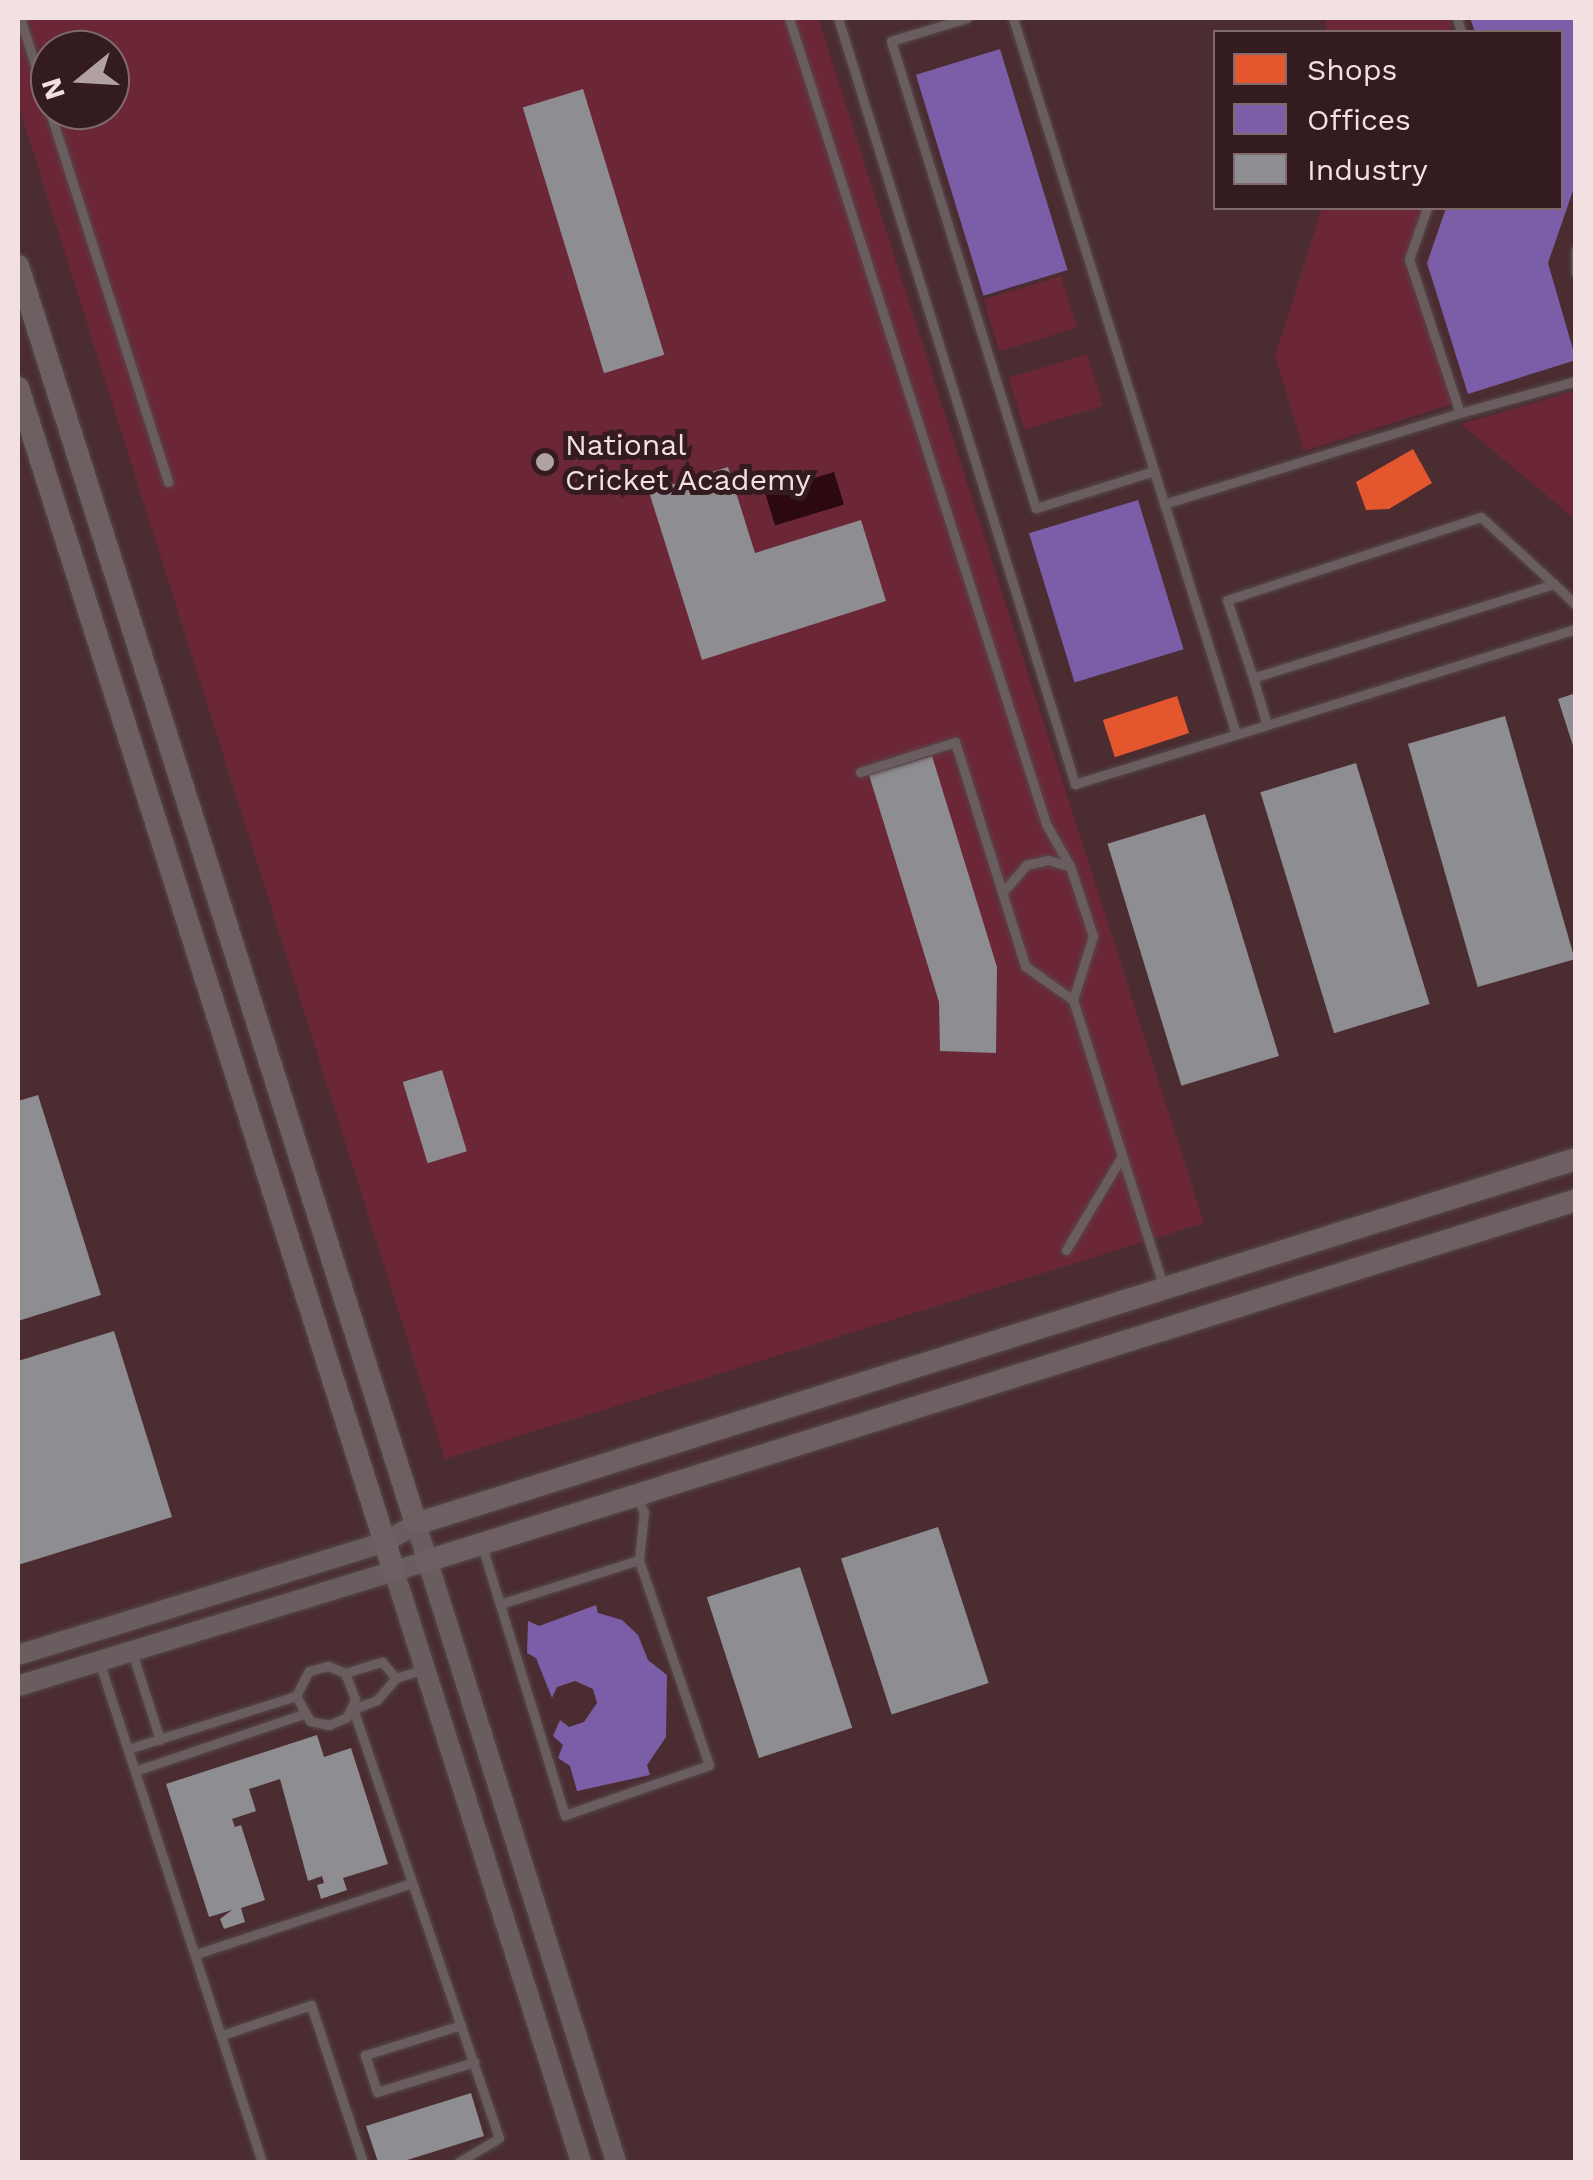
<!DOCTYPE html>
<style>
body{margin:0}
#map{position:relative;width:1593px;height:2180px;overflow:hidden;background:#382b2d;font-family:"Work Sans",sans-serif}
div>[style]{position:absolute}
.built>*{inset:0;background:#4a2c31}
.green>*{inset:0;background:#6c2737;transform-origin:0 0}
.water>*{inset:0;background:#2c0811;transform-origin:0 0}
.shops>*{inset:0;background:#e4572e;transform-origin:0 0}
.offices>*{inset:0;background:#7b5ea7;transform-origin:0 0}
.industry>*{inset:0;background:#8d8d92;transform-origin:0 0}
.roads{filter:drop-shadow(0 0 2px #55494b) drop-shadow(0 0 2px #55494b)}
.service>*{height:9px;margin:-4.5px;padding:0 4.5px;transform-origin:4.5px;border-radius:4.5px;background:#6a5d5f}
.tertiary>*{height:20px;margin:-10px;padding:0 10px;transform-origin:10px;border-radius:10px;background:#6a5d5f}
.secondary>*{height:22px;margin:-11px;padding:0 11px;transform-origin:11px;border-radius:11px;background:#6e6062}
.dots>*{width:28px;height:28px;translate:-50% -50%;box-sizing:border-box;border:5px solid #341b1f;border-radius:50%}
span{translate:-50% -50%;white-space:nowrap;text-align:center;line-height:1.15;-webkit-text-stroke:10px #341b1f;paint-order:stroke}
.poi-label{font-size:30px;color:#f2e0e2}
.left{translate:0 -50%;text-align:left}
.frame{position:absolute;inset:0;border:20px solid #f2e0e2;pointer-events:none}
.legend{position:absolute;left:1213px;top:30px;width:350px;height:180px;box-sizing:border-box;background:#341b1f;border:2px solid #806a6d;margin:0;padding:12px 18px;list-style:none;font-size:30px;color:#f2e0e2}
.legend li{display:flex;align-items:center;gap:20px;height:50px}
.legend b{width:50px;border:2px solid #806a6d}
.north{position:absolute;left:30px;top:30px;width:100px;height:100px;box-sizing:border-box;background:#341b1f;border:2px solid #806a6d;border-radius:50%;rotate:252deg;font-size:28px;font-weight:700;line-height:40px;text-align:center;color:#f2e0e2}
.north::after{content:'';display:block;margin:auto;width:35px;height:45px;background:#b1a1a3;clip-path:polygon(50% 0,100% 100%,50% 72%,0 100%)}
</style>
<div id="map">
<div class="built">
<i style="clip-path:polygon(evenodd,18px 18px,1575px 18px,1575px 2162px,18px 2162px,18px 18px,1216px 32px,1560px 32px,1560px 208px,1216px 208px,1216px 32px,18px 18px,50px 50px,110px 50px,110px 110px,50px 110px,50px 50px)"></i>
</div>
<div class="green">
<i style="clip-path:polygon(evenodd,18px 18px,818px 18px,1204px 1223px,445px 1459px,18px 104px,18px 18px,50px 50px,110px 50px,110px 110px,50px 110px,50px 50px)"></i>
<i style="left:1326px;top:18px;width:125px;height:15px"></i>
<i style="clip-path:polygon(1322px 208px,1423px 208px,1406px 258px,1452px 404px,1304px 451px,1275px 356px)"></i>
<i style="left:1061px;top:276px;width:54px;height:81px;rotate:73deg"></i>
<i style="left:1087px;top:354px;width:54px;height:82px;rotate:73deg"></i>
<i style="clip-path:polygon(1575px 391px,1576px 391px,1575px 519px,1461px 424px)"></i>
</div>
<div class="water">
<i style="left:834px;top:472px;width:34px;height:72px;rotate:73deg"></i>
</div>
<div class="shops">
<i style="clip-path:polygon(1413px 449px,1432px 483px,1389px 509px,1366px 510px,1356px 482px)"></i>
<i style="left:1177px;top:696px;width:39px;height:78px;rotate:72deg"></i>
</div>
<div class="offices">
<i style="clip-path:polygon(1470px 18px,1576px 18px,1576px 182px,1548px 263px,1576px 360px,1468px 394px,1427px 263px,1446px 208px,1560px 208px,1560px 32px,1475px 32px)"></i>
<i style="left:1000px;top:49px;width:231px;height:88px;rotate:73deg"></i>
<i style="left:1138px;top:500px;width:156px;height:114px;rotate:73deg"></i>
<i style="clip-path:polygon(596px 1605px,598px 1613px,622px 1620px,638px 1635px,648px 1660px,667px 1675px,666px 1737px,647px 1765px,650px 1775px,577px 1791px,570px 1766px,558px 1758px,563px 1745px,553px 1736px,560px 1720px,569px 1727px,584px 1722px,597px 1703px,593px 1689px,575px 1681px,557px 1687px,552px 1698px,536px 1658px,527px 1653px,528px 1621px,539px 1626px)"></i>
</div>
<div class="industry">
<i style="left:583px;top:89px;width:278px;height:63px;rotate:73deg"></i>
<i style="clip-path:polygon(728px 467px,755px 553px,861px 520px,886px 601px,702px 660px,649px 492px)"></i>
<i style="clip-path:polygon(1576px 693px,1576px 752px,1575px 752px,1558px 699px)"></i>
<i style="left:1505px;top:716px;width:253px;height:101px;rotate:74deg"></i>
<i style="clip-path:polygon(932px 756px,997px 967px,996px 1053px,940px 1051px,939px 1002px,869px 775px)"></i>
<i style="left:1356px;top:763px;width:252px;height:100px;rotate:73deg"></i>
<i style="left:1205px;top:814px;width:253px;height:102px;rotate:73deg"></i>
<i style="left:442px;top:1070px;width:85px;height:41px;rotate:73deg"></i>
<i style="clip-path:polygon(38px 1095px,101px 1295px,18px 1321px,18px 1101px)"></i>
<i style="clip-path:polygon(114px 1331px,172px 1517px,18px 1565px,18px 1361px)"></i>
<i style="left:938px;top:1527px;width:164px;height:102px;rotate:72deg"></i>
<i style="left:800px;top:1567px;width:169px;height:98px;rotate:72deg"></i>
<i style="clip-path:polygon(317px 1735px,324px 1757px,351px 1748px,388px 1864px,343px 1878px,347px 1890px,321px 1899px,317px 1885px,324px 1883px,322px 1876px,308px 1881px,280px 1779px,249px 1789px,256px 1811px,232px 1819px,235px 1827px,241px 1825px,265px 1900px,241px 1908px,245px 1922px,224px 1929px,220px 1919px,232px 1910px,209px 1917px,166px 1784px)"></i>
<i style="clip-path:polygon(471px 2093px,484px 2136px,401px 2162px,378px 2162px,366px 2126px)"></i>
</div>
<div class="roads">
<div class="service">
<i style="left:20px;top:18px;width:487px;rotate:72.3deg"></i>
<i style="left:789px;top:18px;width:846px;rotate:72.31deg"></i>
<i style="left:1046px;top:824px;width:48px;rotate:60.3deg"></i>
<i style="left:1070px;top:866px;width:74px;rotate:71.8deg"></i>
<i style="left:1093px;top:936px;width:67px;rotate:107.4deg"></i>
<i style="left:838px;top:18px;width:802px;rotate:72.81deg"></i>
<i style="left:1075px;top:784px;width:201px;rotate:-17.1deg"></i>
<i style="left:967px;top:18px;width:79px;rotate:163.2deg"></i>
<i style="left:891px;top:41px;width:489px;rotate:72.8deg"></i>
<i style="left:1036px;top:508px;width:124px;rotate:-17.4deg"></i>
<i style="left:1013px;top:18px;width:750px;rotate:72.7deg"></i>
<i style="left:1457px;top:18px;width:15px;rotate:74deg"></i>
<i style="left:1427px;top:208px;width:54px;rotate:109.4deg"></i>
<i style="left:1409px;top:259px;width:162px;rotate:71.7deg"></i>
<i style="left:1460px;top:413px;width:120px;rotate:-15.4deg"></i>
<i style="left:1576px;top:250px;width:23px;rotate:90deg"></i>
<i style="left:1164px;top:504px;width:310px;rotate:-17.1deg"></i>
<i style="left:1576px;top:605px;width:30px;rotate:-136deg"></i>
<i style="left:1554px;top:584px;width:315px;rotate:162.7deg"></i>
<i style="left:1253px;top:678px;width:49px;rotate:73.4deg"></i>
<i style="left:1267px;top:725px;width:324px;rotate:-17.3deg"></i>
<i style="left:1253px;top:678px;width:82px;rotate:-108.4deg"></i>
<i style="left:1227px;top:600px;width:267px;rotate:-18.1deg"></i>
<i style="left:1481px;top:517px;width:99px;rotate:42.5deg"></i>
<i style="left:860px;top:772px;width:100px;rotate:-17.5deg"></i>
<i style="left:955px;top:742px;width:235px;rotate:72.6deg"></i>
<i style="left:1025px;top:966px;width:59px;rotate:35.3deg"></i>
<i style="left:1073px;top:1000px;width:300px;rotate:72.5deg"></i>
<i style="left:1002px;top:893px;width:37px;rotate:-49deg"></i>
<i style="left:1026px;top:865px;width:23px;rotate:-13deg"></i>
<i style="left:1048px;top:860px;width:22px;rotate:16deg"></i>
<i style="left:1066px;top:1250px;width:109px;rotate:-59.2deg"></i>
<i style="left:482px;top:1546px;width:282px;rotate:72.9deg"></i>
<i style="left:565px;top:1815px;width:152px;rotate:-19.1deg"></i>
<i style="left:709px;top:1765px;width:217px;rotate:-108.9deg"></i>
<i style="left:639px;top:1560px;width:48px;rotate:-84.1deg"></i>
<i style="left:644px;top:1512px;width:16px;rotate:-117deg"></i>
<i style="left:500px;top:1604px;width:146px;rotate:-17.6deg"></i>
<i style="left:132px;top:1652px;width:92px;rotate:72.3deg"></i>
<i style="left:99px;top:1661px;width:527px;rotate:71.98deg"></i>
<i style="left:425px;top:1669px;width:30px;rotate:163deg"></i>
<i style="left:396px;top:1678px;width:29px;rotate:131deg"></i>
<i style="left:377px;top:1700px;width:26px;rotate:159deg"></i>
<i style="left:353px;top:1709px;width:453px;rotate:71.2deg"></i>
<i style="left:499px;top:2138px;width:47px;rotate:149deg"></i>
<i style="left:345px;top:1673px;width:28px;rotate:69deg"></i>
<i style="left:355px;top:1699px;width:20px;rotate:114deg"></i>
<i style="left:347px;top:1717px;width:20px;rotate:156deg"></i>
<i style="left:329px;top:1725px;width:19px;rotate:-168deg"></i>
<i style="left:310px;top:1721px;width:29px;rotate:-119deg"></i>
<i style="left:296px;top:1696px;width:28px;rotate:-63deg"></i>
<i style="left:309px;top:1671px;width:20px;rotate:-15deg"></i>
<i style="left:328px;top:1666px;width:18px;rotate:22deg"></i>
<i style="left:345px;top:1673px;width:39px;rotate:-17deg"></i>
<i style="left:382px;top:1662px;width:21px;rotate:49deg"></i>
<i style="left:128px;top:1749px;width:176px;rotate:-17.5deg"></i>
<i style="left:135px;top:1771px;width:177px;rotate:-18.7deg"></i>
<i style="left:196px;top:1954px;width:227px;rotate:-18.2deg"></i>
<i style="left:461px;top:2025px;width:101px;rotate:162.6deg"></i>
<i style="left:365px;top:2055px;width:39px;rotate:72deg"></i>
<i style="left:377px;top:2092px;width:102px;rotate:-17.2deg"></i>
<i style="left:222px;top:2035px;width:94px;rotate:-18.6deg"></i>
<i style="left:311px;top:2005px;width:165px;rotate:71.7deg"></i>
</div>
<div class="tertiary">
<i style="left:394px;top:1571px;width:620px;rotate:72.44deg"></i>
<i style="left:18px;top:1655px;width:384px;rotate:-17.1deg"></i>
<i style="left:385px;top:1542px;width:36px;rotate:-30deg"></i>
<i style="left:416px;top:1524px;width:669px;rotate:72.59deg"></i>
<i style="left:18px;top:1686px;width:428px;rotate:-17deg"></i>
</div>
<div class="secondary">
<i style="left:18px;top:266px;width:1319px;rotate:72.44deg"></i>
<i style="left:416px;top:1524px;width:1216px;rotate:-17.47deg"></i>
<i style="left:18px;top:388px;width:1241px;rotate:72.37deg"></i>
<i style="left:427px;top:1561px;width:1204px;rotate:-17.44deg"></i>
</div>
</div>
<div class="dots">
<i style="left:545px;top:462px;background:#b1a1a3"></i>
</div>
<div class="poi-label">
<span class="left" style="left:565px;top:462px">National<br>Cricket Academy</span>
</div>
<div class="frame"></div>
<ul class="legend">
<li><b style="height:28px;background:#e4572e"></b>Shops</li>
<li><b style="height:28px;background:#7b5ea7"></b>Offices</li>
<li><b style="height:28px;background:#8d8d92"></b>Industry</li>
</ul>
<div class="north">N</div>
</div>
